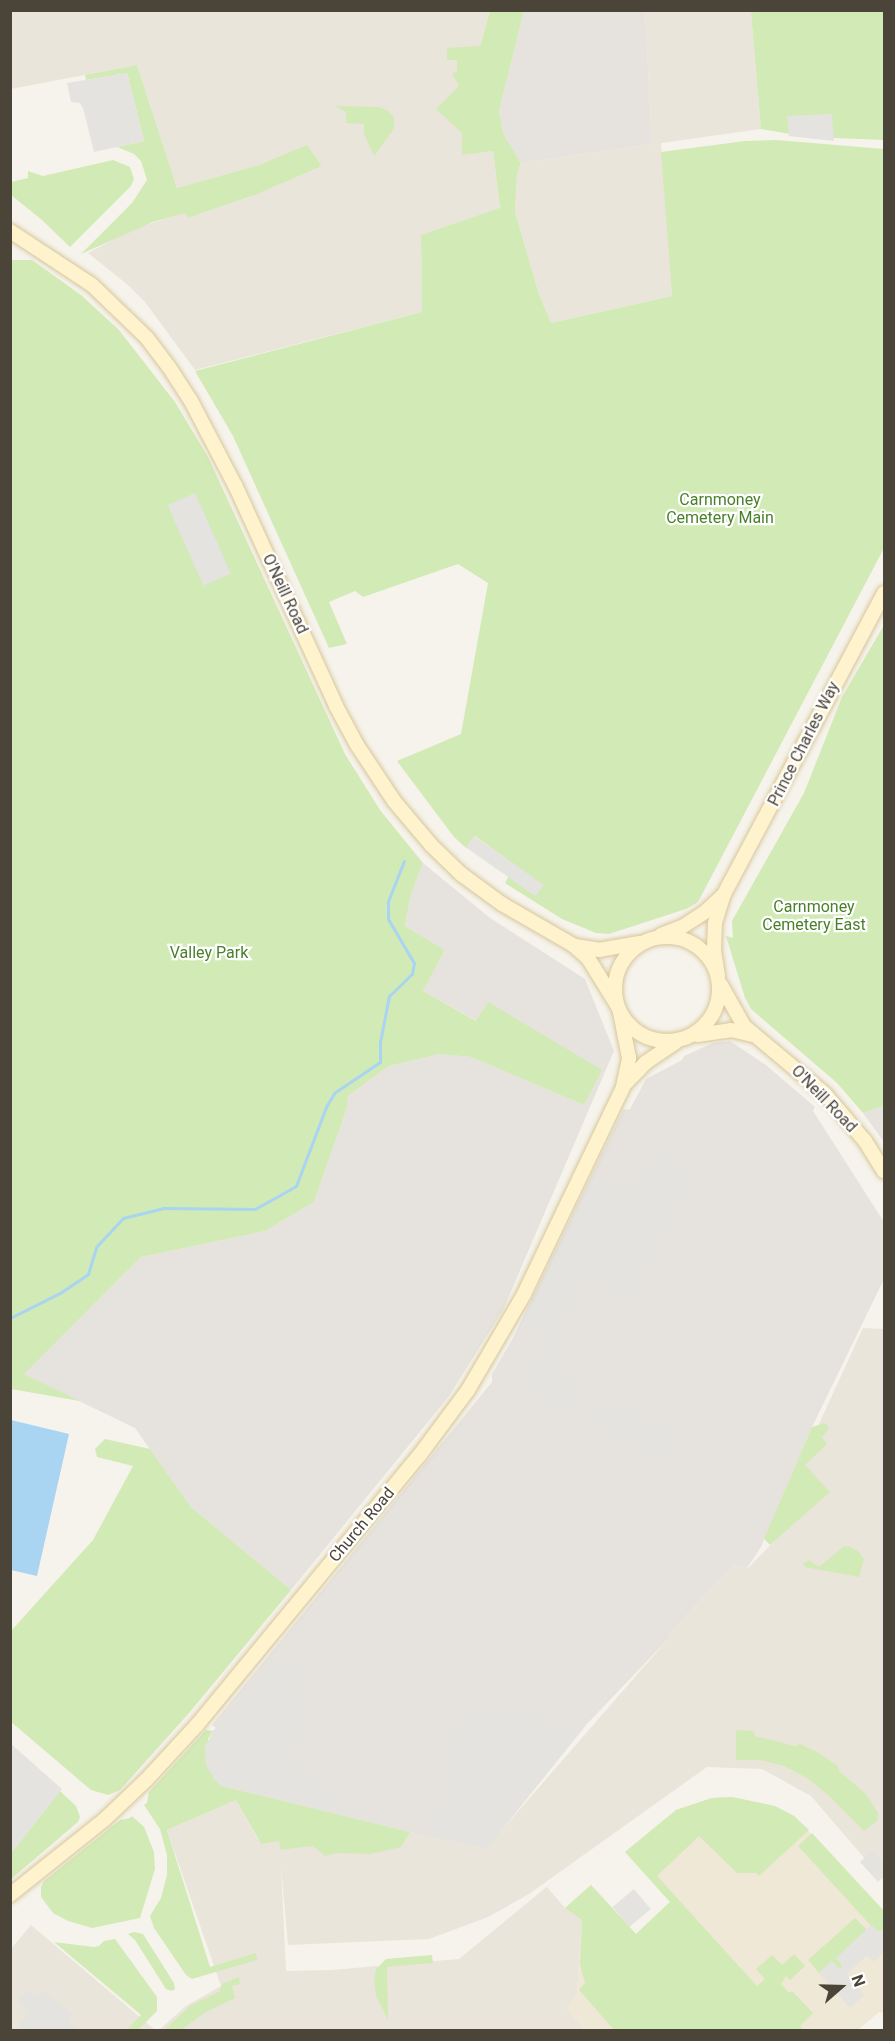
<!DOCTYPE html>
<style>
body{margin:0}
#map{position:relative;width:895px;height:2041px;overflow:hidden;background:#f6f3ec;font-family:Roboto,sans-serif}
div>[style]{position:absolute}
.residential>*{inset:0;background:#eae5da}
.industrial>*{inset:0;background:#e6e2dd}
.education>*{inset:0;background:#efe8d6}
.green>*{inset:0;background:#d2eab5}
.parking>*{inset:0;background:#e5e3e0;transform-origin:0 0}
.water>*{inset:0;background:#a9d4f2}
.stream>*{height:3px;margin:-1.5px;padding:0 1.5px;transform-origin:1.5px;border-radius:1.5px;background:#a9d4f2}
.roads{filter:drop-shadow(0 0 2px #d6c79b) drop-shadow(0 0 2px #d6c79b)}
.secondary>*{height:14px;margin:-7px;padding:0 7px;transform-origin:7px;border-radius:7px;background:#fff3cd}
.secondary>.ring{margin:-7px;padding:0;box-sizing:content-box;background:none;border:14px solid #fff3cd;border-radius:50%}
span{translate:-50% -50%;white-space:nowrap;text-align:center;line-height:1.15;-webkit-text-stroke:4.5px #fff;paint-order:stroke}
.park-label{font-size:16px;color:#4a7f2a}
.street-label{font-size:16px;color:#4b4439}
.frame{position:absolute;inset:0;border:12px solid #4b4439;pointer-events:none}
.north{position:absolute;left:811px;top:1957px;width:60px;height:60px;-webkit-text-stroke:4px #fff;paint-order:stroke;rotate:70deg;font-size:16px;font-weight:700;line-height:24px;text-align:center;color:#4b4439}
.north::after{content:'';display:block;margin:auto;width:21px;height:27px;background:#4b4439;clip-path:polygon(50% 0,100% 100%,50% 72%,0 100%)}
</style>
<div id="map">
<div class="residential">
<i style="clip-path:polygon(11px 11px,490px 11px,480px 45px,484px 68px,462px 118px,462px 154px,493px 151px,500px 209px,421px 235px,422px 312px,195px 370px,145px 302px,128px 285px,88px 253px,134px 229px,186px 212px,188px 218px,250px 197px,322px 166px,307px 146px,259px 165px,177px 188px,137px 65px,11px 89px)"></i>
<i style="clip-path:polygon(645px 11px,766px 11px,751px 14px,761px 129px,661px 143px,672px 296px,551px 323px,539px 294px,515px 212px,517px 174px,521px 163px,652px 144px)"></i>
<i style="clip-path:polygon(863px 1328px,884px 1329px,884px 1881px,811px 1796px,762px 1769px,707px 1767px,529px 1894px,488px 1917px,429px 1939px,288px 1945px,281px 1867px,286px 1971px,331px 1970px,459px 1959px,583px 1857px,547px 1887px,565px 1908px,582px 1919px,577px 1994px,567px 2008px,585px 2030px,159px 2030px,186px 2006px,221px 1986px,167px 1830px,236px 1800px,258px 1840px,279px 1841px,280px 1850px,410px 1832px,487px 1847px,668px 1639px,669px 1634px,733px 1565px,748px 1568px,805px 1510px,790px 1487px)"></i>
<i style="clip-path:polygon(31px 1925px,155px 2030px,11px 2030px,11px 1949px)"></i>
</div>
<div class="industrial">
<i style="clip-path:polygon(524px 11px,645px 11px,652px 144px,521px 163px,504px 135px,499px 111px)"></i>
<i style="clip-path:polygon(423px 863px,490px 918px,585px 979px,614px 1051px,503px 1310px,449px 1396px,291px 1590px,191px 1507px,135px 1428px,23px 1374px,141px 1257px,265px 1231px,314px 1202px,347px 1108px,348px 1096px,389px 1066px,440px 1054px,471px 1057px,584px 1105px,601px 1070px,487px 1003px,477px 1021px,423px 991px,445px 950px,405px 926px,411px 894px)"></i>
<i style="clip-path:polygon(730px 1041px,766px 1065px,815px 1107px,813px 1111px,884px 1222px,884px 1279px,812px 1427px,761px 1547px,747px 1568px,733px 1565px,669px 1634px,668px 1639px,586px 1725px,487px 1848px,410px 1832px,222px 1786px,213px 1731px,216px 1728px,212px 1725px,492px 1382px,492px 1374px,512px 1340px,623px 1110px,630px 1109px,646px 1079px,682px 1060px,684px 1056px,713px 1043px)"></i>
<i style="clip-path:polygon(884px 1106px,884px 1142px,863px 1113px)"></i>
</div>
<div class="education">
<i style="clip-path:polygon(732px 1797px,775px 1806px,794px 1816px,884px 1911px,884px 2013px,879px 2012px,858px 2030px,585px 2030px,567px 2008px,577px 1994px,582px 1920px,565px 1908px,591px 1885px,636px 1934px,670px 1902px,625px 1852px,676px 1810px,712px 1798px)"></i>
</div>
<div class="green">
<i style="clip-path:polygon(766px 10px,884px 11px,884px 140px,809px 137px,761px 129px,751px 13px)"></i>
<i style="clip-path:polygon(490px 11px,524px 11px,499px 111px,504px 135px,521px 163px,517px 174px,515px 212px,539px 294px,551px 323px,672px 296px,661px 152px,745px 141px,776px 140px,884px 149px,884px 548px,698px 902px,686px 909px,609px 934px,596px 933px,562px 919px,505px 883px,515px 865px,475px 836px,466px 848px,454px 837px,397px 761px,461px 734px,488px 583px,458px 564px,363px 597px,355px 591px,329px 602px,347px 644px,329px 648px,233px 436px,195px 371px,422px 312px,421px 235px,500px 208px,493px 151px,462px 155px,462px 133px,436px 109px,459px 86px,452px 73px,457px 72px,457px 60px,447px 60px,447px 48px,480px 46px)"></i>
<i style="clip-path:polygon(137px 65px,177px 188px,259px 165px,307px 145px,322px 166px,255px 195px,188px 218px,185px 213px,153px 222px,81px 254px,132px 203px,147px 180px,141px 161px,134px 154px,117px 147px,144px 141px,127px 73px,86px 80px,85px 75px)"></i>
<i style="clip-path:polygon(335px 106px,379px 107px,388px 111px,394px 118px,394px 129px,374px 156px,364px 134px,364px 124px,346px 123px,346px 112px)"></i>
<i style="clip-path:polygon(113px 160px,130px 167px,134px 179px,131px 186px,70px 247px,42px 220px,11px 195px,11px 182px,28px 178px,28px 171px,43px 176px)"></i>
<i style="clip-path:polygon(10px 260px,32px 260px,81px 295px,119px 330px,175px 402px,208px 457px,345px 754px,380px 810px,423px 863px,411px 894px,405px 926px,445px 950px,423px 991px,476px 1021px,488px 1002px,602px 1070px,584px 1105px,471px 1057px,440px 1054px,389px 1066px,348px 1096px,347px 1108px,314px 1202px,265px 1231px,141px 1257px,24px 1374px,80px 1401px,11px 1389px)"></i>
<i style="clip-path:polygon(884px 625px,884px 1106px,863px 1113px,837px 1083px,751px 1009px,745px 998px,726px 936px,733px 938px,732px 921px,804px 793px,842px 697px)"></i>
<i style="clip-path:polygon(825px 1423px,829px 1428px,822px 1437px,827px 1444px,805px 1465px,830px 1492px,770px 1545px,764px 1539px,812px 1427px)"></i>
<i style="clip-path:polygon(105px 1439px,150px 1449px,191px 1507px,291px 1590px,189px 1713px,120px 1790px,108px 1795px,91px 1790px,10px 1721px,11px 1631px,93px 1540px,133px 1466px,97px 1457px,95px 1449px)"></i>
<i style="clip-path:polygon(849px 1546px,859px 1552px,864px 1559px,859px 1577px,805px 1567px,803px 1564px,809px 1560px,819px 1567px,843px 1547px)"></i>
<i style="clip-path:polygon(206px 1730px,213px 1731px,208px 1739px,214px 1779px,222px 1786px,410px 1832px,401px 1847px,370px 1854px,337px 1853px,325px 1856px,313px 1846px,280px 1850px,279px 1841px,261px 1844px,236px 1800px,167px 1830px,210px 1967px,256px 1953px,257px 1960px,192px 1979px,186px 1975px,154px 1928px,150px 1916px,161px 1898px,167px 1875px,167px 1855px,160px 1829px,144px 1805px,147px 1803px,149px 1792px)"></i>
<i style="clip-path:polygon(736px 1730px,753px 1731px,755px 1736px,795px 1746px,800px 1744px,817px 1752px,838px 1766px,839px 1771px,866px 1794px,878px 1813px,877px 1821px,864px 1831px,827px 1794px,807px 1778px,784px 1766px,760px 1760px,736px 1760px)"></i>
<i style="clip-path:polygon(60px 1791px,76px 1806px,80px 1817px,78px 1822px,11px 1879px,11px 1853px)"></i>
<i style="clip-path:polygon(732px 1797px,775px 1806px,794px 1816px,809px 1830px,759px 1876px,756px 1873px,737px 1873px,699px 1836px,657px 1876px,757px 1986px,765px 1979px,756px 1969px,772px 1955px,782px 1965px,794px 1954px,805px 1966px,790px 1980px,786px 1976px,781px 1984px,789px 1993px,792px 1991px,813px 2013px,800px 2026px,804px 2030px,614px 2030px,579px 1990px,585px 1983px,580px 1964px,582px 1920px,565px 1908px,591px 1885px,636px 1934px,670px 1902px,625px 1852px,676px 1810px,712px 1798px)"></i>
<i style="clip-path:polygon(132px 1816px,144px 1827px,154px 1852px,155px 1869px,140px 1918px,92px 1928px,68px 1921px,53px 1913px,41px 1897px,41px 1887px,44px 1881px,120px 1820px,130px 1818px)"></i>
<i style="clip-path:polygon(812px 1833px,884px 1911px,884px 1930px,882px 1932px,875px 1930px,798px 1846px)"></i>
<i style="clip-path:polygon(855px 1918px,867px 1930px,837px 1958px,843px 1966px,839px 1970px,832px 1961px,819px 1973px,808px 1960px)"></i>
<i style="clip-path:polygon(134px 1932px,143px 1934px,174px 1983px,175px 1989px,172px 1991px,166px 1989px,135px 1940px,128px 1934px)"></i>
<i style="clip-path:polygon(115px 1939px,157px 1997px,157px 2011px,138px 2030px,127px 2030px,141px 2015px,54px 1942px,94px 1947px,99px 1946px,104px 1941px)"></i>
<i style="clip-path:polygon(432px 1955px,433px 1963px,387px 1967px,388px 2020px,376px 1996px,374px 1976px,377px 1968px,386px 1959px)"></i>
<i style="clip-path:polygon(239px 1977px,240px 1984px,232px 1986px,235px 1998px,206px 2012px,181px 2030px,164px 2030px,190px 2006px,220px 1991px,222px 1984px)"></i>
</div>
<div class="parking">
<i style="clip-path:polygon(127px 73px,144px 141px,94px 152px,83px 108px,80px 103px,71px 102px,67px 83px)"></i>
<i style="clip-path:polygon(832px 114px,834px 141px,789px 136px,787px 116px)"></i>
<i style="left:195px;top:493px;width:88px;height:30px;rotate:66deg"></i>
<i style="left:474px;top:836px;width:85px;height:14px;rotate:35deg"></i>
<i style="clip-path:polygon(651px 1146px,697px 1167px,635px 1304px,584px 1280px,557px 1337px,571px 1345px,557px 1374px,581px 1387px,566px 1420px,558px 1421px,537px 1413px,533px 1404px,534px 1396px,520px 1388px,539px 1336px,519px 1329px,592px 1178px,629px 1193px)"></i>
<i style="clip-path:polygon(603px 1395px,680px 1430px,666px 1464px,600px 1430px,590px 1421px)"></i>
<i style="clip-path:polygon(282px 1658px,288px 1665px,305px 1662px,311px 1664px,307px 1686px,294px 1684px,291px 1692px,296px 1691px,298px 1686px,311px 1690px,293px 1765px,331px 1775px,326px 1794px,345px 1799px,342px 1813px,222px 1786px,214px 1779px,206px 1765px,205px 1747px,213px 1731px)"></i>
<i style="clip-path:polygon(461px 1701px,586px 1725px,487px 1848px,429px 1836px)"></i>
<i style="clip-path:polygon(10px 1743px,62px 1789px,11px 1853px,10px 1853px)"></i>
<i style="clip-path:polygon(873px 1850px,884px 1864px,884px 1876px,878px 1882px,860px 1862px)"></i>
<i style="left:634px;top:1889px;width:26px;height:28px;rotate:50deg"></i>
<i style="clip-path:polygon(871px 1925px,878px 1931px,884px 1930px,884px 1952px,874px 1962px,869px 1957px,865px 1957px,847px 1974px,864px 1995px,850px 2008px,819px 1973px,832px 1961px,840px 1969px,843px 1966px,836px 1958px)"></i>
<i style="clip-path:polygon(26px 1990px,37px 1998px,43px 1990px,73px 2014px,68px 2021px,79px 2030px,15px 2030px,30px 2011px,18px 2001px)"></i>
</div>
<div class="water">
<i style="clip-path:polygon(11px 1420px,69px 1434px,37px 1576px,11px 1570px)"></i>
</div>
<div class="stream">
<i style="left:10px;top:1318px;width:56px;rotate:-26.6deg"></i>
<i style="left:60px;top:1293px;width:34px;rotate:-34deg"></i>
<i style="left:88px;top:1274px;width:28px;rotate:-73deg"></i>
<i style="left:96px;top:1247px;width:40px;rotate:-47deg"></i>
<i style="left:123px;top:1218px;width:42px;rotate:-13.7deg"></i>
<i style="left:164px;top:1208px;width:91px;rotate:0.6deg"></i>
<i style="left:255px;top:1209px;width:47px;rotate:-29.3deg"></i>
<i style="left:296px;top:1186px;width:85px;rotate:-69.2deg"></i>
<i style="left:326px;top:1107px;width:16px;rotate:-60deg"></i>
<i style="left:334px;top:1093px;width:55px;rotate:-34deg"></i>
<i style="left:380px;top:1062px;width:20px;rotate:-90deg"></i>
<i style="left:380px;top:1042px;width:47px;rotate:-78.9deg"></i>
<i style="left:389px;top:996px;width:32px;rotate:-44deg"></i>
<i style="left:412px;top:974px;width:11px;rotate:-80deg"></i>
<i style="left:414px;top:963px;width:51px;rotate:-120.6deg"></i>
<i style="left:388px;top:919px;width:18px;rotate:-90deg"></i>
<i style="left:388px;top:901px;width:43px;rotate:-68.2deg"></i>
</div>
<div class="roads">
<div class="secondary">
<i style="left:10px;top:231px;width:98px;rotate:33.4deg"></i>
<i style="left:92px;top:285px;width:76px;rotate:43.9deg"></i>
<i style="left:147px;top:338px;width:36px;rotate:53deg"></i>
<i style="left:169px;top:367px;width:40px;rotate:57.1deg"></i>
<i style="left:191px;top:401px;width:95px;rotate:62.4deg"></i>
<i style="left:235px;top:485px;width:243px;rotate:65.4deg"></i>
<i style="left:336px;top:706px;width:44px;rotate:61.7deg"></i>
<i style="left:357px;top:745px;width:67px;rotate:56.5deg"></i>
<i style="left:394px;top:801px;width:57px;rotate:49.9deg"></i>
<i style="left:431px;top:845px;width:42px;rotate:44deg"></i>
<i style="left:461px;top:874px;width:51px;rotate:36.2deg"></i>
<i style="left:502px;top:904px;width:82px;rotate:30deg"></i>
<i style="left:573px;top:945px;width:20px;rotate:41deg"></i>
<i style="left:588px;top:958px;width:55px;rotate:58.3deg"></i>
<i style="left:661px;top:935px;width:22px;rotate:-21deg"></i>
<i style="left:682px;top:927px;width:27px;rotate:-33deg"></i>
<i style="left:705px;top:912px;width:23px;rotate:-43deg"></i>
<i class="ring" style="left:615px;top:937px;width:90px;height:90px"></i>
<i style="left:575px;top:946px;width:24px;rotate:9deg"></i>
<i style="left:599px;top:950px;width:41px;rotate:-9.9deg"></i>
<i style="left:718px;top:976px;width:26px;rotate:-99deg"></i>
<i style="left:714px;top:950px;width:27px;rotate:-88deg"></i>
<i style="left:715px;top:923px;width:30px;rotate:-73deg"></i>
<i style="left:724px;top:894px;width:341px;rotate:-62deg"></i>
<i style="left:721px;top:985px;width:47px;rotate:60.7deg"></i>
<i style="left:744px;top:1026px;width:106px;rotate:40deg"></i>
<i style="left:825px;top:1094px;width:62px;rotate:49.6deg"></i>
<i style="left:865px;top:1141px;width:36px;rotate:58deg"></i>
<i style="left:697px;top:1035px;width:34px;rotate:-8deg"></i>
<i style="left:731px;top:1030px;width:22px;rotate:13deg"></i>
<i style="left:626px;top:1083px;width:28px;rotate:-46deg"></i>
<i style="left:645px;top:1063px;width:37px;rotate:-34deg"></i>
<i style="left:10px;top:1895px;width:120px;rotate:-38.6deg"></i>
<i style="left:104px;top:1820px;width:59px;rotate:-43.6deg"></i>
<i style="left:147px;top:1779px;width:74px;rotate:-47.2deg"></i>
<i style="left:197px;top:1725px;width:349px;rotate:-50.5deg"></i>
<i style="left:419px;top:1456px;width:82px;rotate:-53.4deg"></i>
<i style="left:468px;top:1390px;width:111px;rotate:-59.7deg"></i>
<i style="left:524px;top:1294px;width:229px;rotate:-64.4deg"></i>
<i style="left:623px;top:1087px;width:30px;rotate:-78deg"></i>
<i style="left:629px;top:1058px;width:47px;rotate:-101.1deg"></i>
</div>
</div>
<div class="park-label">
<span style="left:720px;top:509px">Carnmoney<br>Cemetery Main</span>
<span style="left:814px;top:916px">Carnmoney<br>Cemetery East</span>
<span style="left:209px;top:953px">Valley Park</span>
</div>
<div class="street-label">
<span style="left:285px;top:594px;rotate:65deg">O'Neill Road</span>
<span style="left:804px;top:744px;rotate:-63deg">Prince Charles Way</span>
<span style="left:824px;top:1099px;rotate:46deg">O'Neill Road</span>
<span style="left:362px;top:1525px;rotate:-50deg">Church Road</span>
</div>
<div class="frame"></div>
<div class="north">N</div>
</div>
